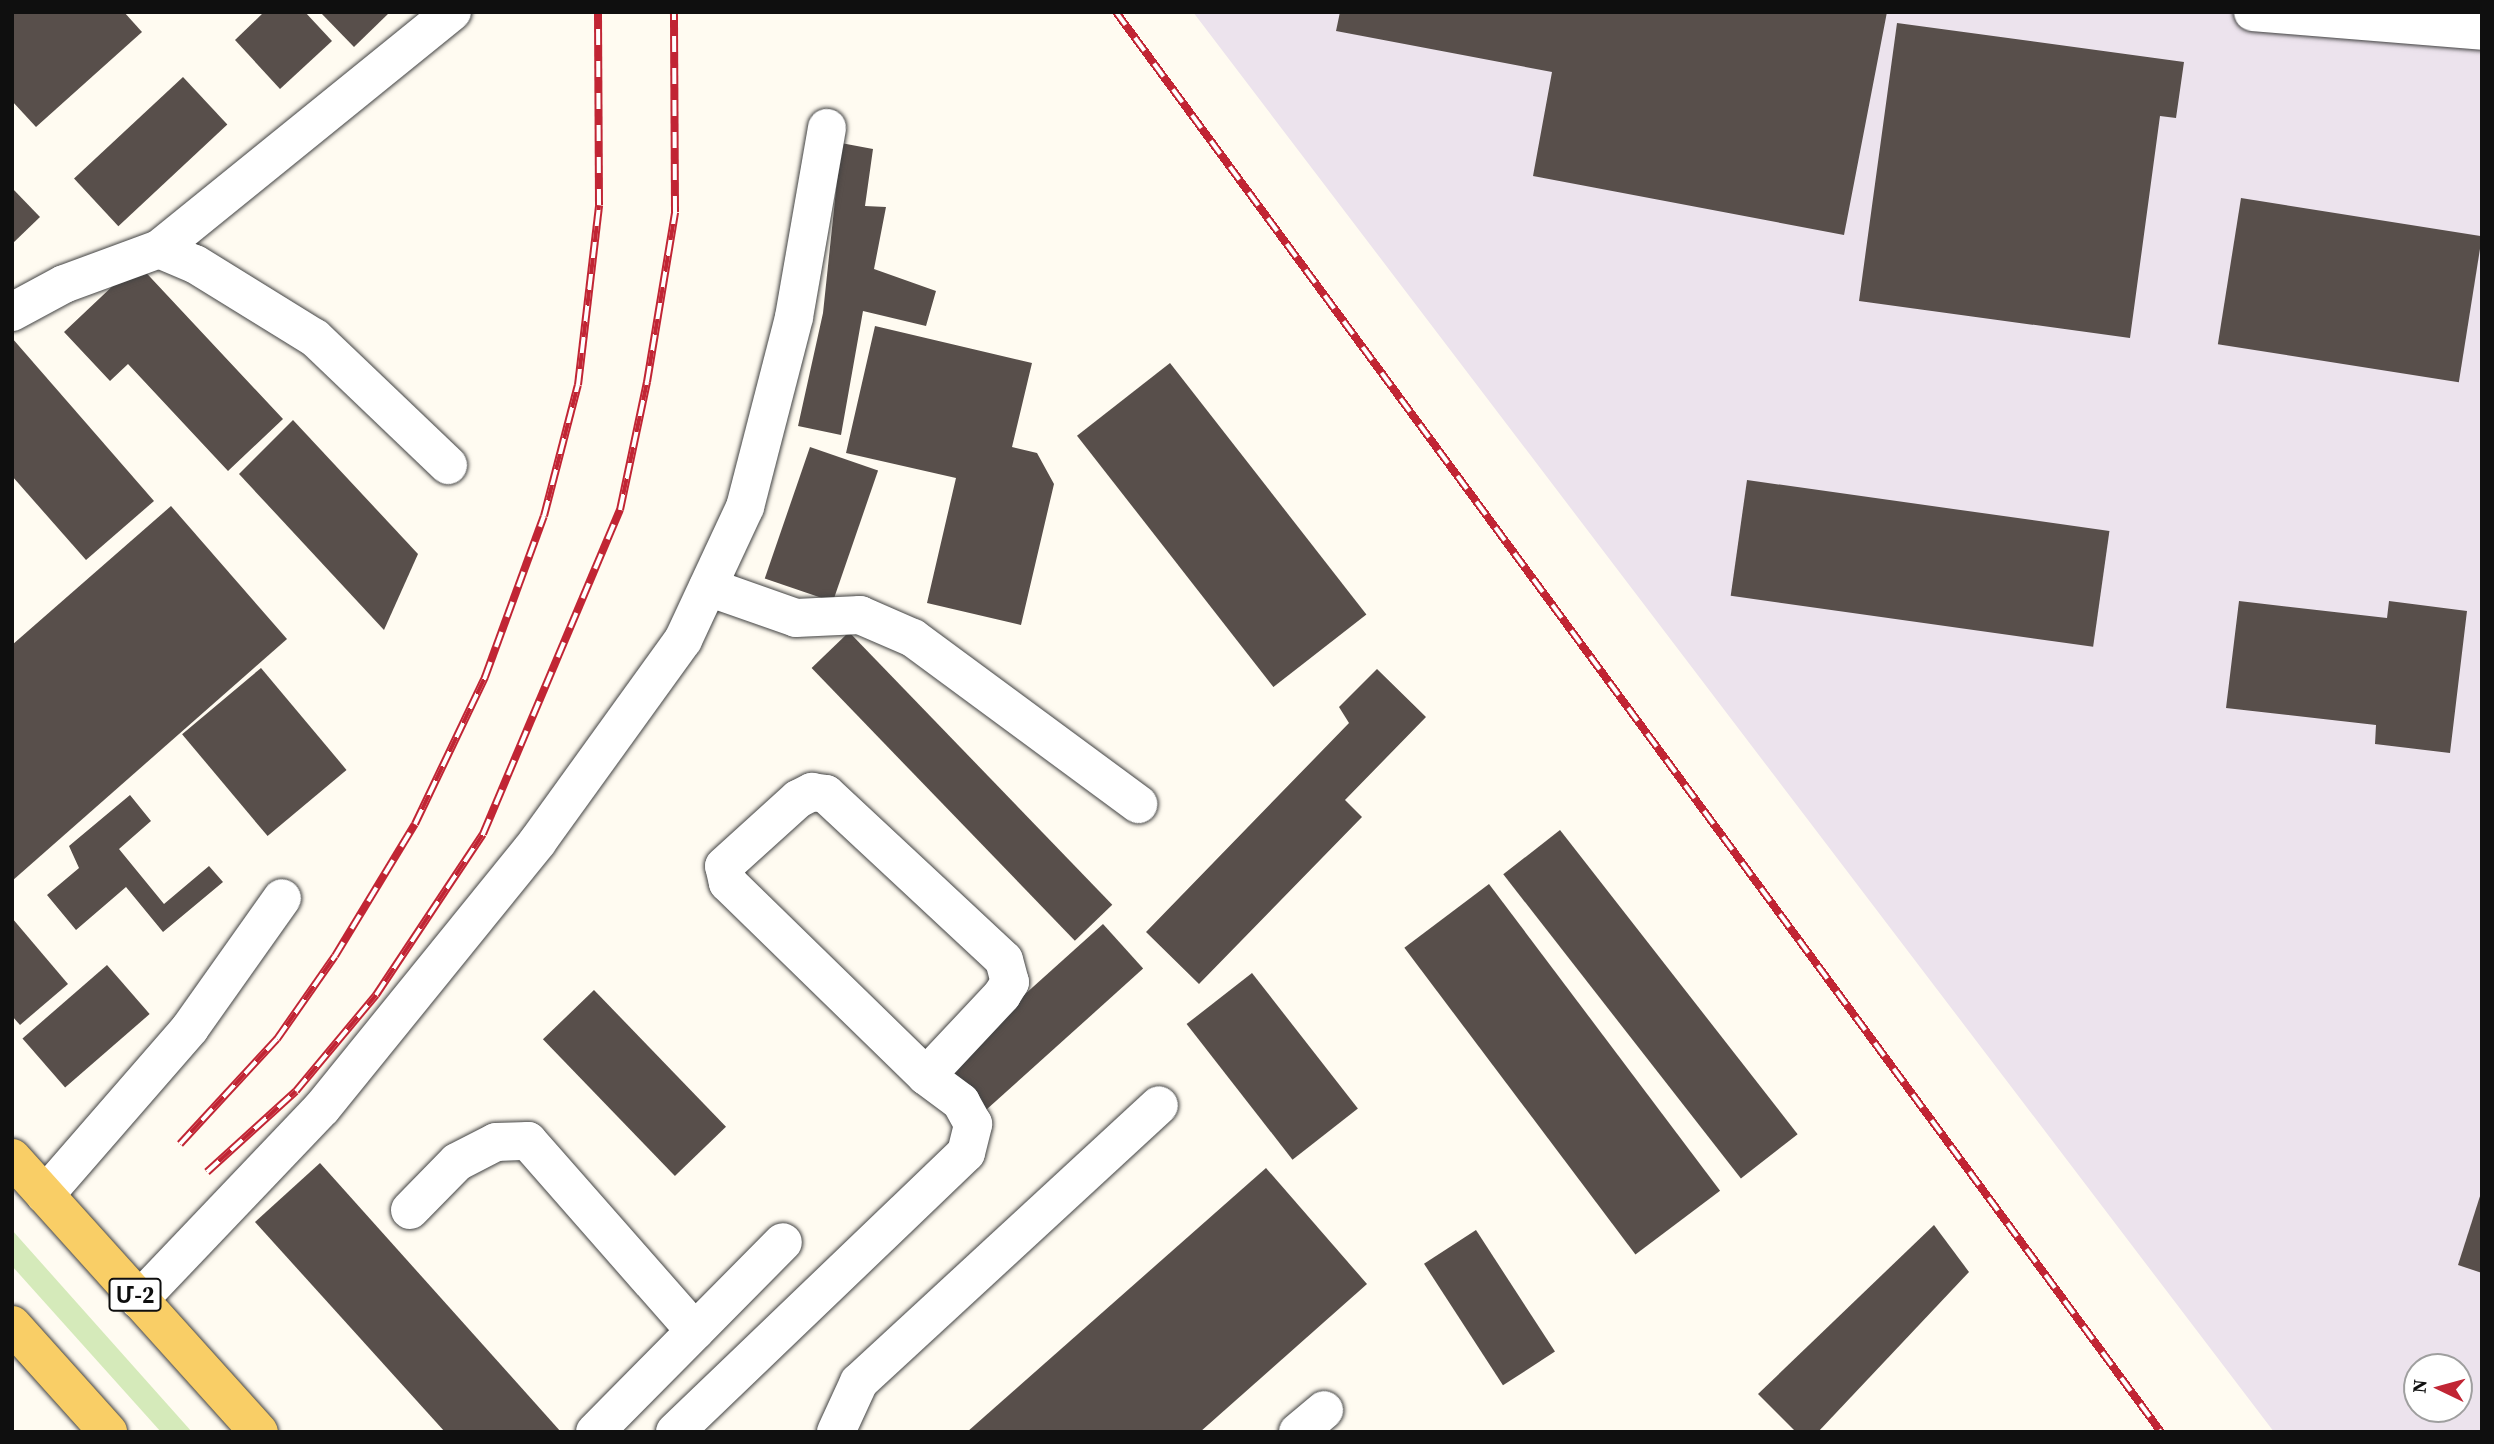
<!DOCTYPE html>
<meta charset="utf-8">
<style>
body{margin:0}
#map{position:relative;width:2494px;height:1444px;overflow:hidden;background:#fffbf1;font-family:"Source Serif 4","Noto Sans Armenian",serif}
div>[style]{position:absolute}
.industrial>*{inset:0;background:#ece3ed}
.green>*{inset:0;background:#d5eaba}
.building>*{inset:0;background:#584f4b;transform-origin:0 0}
.roads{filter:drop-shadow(0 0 2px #424242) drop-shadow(0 0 2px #424242)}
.minor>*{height:38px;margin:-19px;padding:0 19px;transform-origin:19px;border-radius:19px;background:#fff}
.major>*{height:38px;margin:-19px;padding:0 19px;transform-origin:19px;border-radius:19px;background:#f9ce66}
.rail>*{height:8px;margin-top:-4px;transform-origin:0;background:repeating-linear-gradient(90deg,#fff 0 16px,#c12534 0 32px);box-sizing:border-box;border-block:2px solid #c12534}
span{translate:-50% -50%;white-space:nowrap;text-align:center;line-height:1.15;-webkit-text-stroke:7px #fff;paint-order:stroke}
.shield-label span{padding:2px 5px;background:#fff;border:2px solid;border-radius:5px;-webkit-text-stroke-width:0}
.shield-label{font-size:23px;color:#0f0f0f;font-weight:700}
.frame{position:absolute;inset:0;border:14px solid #0f0f0f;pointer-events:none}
.north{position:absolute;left:2403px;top:1353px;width:70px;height:70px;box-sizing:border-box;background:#fff;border:2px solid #9f9f9f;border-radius:50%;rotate:275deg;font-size:19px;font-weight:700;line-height:28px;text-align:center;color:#0f0f0f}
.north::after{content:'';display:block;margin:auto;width:24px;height:32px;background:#c12534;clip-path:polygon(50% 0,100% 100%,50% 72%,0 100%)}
</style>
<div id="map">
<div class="industrial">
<i style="clip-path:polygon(evenodd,1193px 12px,2482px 12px,2482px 1432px,2274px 1432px,1193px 12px,2417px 1367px,2459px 1367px,2459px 1409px,2417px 1409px,2417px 1367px)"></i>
</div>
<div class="green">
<i style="clip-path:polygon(12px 1230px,192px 1432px,161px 1432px,12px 1266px)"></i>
</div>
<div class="building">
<i style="clip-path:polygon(12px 12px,124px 12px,142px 32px,36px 127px,12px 101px)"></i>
<i style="clip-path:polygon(264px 12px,305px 12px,332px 41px,280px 89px,235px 40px)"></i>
<i style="clip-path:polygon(320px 12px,390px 12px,354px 47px)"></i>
<i style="clip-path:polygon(1340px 12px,1887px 12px,1844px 235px,1533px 176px,1552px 72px,1336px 31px)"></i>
<i style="clip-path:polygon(1897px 23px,2184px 62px,2176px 118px,2160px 116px,2130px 338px,1859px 301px)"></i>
<i style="left:183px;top:77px;width:65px;height:149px;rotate:47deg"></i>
<i style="clip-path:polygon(841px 143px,873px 149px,865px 206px,886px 207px,874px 269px,936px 291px,926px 326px,863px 311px,841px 435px,798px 426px,823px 313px)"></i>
<i style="clip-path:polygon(12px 188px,40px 217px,12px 244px)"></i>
<i style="left:2241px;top:198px;width:244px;height:148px;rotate:9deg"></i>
<i style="clip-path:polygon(137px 263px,283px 419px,228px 471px,128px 364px,110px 381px,64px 332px)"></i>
<i style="clip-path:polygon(875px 326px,1032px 363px,1012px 447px,1037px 453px,1054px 484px,1021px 625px,927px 603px,956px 478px,846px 453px)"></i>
<i style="clip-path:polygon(12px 338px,154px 501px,86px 560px,12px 476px)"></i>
<i style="left:1170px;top:363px;width:319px;height:118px;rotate:52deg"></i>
<i style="clip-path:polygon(293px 420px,418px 554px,384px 630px,239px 474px)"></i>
<i style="left:810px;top:447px;width:72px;height:139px;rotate:19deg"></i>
<i style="left:1747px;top:480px;width:366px;height:117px;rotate:8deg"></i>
<i style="clip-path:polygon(171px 506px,287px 639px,12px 881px,12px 645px)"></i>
<i style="clip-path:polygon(2239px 601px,2387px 618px,2389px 601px,2467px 611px,2450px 753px,2375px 744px,2376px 725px,2226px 708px)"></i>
<i style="left:849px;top:632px;width:379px;height:52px;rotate:46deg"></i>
<i style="left:261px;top:668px;width:133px;height:103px;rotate:50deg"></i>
<i style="clip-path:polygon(1377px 669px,1426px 717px,1345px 800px,1362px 817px,1199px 984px,1146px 932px,1349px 723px,1339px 707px)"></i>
<i style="clip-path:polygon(130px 795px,151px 821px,119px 849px,164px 904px,209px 866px,223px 882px,163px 932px,126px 887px,76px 930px,47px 895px,79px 868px,69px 846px)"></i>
<i style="left:1560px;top:830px;width:386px;height:72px;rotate:52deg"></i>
<i style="left:1489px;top:884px;width:384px;height:106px;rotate:53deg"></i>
<i style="clip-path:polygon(12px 918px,68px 984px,20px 1025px,12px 1016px)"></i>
<i style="left:1103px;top:924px;width:60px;height:213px;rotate:48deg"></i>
<i style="left:107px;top:965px;width:65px;height:112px;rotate:49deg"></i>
<i style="left:1252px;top:973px;width:172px;height:83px;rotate:52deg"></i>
<i style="left:594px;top:990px;width:190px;height:71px;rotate:46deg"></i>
<i style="clip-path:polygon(320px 1163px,561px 1432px,445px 1432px,255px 1222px)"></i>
<i style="clip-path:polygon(1266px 1168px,1367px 1284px,1200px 1432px,967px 1432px)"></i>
<i style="clip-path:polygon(2481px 1193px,2482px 1193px,2482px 1273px,2458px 1265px)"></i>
<i style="clip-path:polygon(1934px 1225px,1969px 1272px,1818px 1432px,1796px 1432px,1758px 1394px)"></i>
<i style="left:1476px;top:1230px;width:145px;height:62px;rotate:57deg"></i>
</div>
<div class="roads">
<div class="minor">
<i style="left:2253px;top:12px;width:230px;rotate:4.7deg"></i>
<i style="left:159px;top:249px;width:39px;rotate:23deg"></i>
<i style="left:195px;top:264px;width:141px;rotate:31.7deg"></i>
<i style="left:315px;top:338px;width:184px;rotate:43.7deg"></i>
<i style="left:12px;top:312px;width:59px;rotate:-28.3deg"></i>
<i style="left:64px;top:284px;width:101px;rotate:-20.2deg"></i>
<i style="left:159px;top:249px;width:377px;rotate:-39deg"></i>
<i style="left:708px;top:587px;width:93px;rotate:19.4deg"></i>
<i style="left:796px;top:618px;width:64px;rotate:-2.7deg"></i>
<i style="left:860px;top:615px;width:58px;rotate:23.5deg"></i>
<i style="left:913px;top:638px;width:280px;rotate:36.4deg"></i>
<i style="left:45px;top:1195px;width:221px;rotate:-49deg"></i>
<i style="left:190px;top:1028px;width:159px;rotate:-54.7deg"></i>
<i style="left:410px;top:1210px;width:67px;rotate:-45.6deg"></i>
<i style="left:457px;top:1162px;width:44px;rotate:-27.1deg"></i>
<i style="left:496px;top:1142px;width:32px;rotate:-2deg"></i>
<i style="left:528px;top:1141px;width:253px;rotate:48.7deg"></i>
<i style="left:139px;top:1300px;width:265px;rotate:-46.4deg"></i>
<i style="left:322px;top:1108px;width:343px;rotate:-51deg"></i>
<i style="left:538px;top:841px;width:248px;rotate:-54.2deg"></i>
<i style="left:683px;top:640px;width:147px;rotate:-65deg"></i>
<i style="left:745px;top:507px;width:196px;rotate:-75.5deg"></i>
<i style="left:794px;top:317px;width:192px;rotate:-80.1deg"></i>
<i style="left:595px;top:1432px;width:267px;rotate:-45.3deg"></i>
<i style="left:675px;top:1432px;width:403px;rotate:-43.8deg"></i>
<i style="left:966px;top:1153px;width:30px;rotate:-76deg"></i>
<i style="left:973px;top:1124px;width:25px;rotate:-119deg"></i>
<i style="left:961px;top:1102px;width:44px;rotate:-143.4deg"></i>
<i style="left:926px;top:1076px;width:277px;rotate:-135.7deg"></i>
<i style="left:728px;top:883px;width:17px;rotate:-103deg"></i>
<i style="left:724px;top:866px;width:100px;rotate:-42.2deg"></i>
<i style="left:798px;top:799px;width:16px;rotate:-27deg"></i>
<i style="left:812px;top:792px;width:14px;rotate:8deg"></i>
<i style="left:826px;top:794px;width:243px;rotate:43deg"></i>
<i style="left:1004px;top:960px;width:23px;rotate:75deg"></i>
<i style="left:1010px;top:982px;width:15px;rotate:122deg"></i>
<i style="left:1002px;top:995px;width:111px;rotate:133.2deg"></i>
<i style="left:836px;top:1432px;width:55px;rotate:-65.3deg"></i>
<i style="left:859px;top:1382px;width:408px;rotate:-42.7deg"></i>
<i style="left:1298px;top:1432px;width:34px;rotate:-40deg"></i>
</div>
<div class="major">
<i style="left:12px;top:1158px;width:369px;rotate:48deg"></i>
<i style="left:12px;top:1325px;width:144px;rotate:48.1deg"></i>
</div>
</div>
<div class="rail">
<i style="left:1116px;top:12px;width:1763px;rotate:53.65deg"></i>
<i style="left:180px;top:1144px;width:143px;rotate:-47.3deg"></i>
<i style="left:277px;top:1039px;width:101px;rotate:-55.1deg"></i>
<i style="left:335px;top:956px;width:154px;rotate:-58.8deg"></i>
<i style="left:415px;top:824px;width:163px;rotate:-64.5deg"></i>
<i style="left:485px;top:677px;width:171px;rotate:-69.9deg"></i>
<i style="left:544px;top:516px;width:135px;rotate:-75.5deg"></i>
<i style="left:578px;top:385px;width:181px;rotate:-83.3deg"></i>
<i style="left:599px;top:205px;width:193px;rotate:-90.3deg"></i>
<i style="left:207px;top:1172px;width:120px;rotate:-42.3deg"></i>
<i style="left:296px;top:1091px;width:125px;rotate:-50.2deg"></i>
<i style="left:376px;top:995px;width:193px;rotate:-56.4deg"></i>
<i style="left:483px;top:834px;width:352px;rotate:-67.1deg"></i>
<i style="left:620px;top:510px;width:131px;rotate:-78.1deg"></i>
<i style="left:647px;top:382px;width:172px;rotate:-80.6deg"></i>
<i style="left:675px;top:212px;width:200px;rotate:-90.3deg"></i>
</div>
<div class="shield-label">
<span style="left:135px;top:1295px">Մ-2</span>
</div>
<div class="frame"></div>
<div class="north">N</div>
</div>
